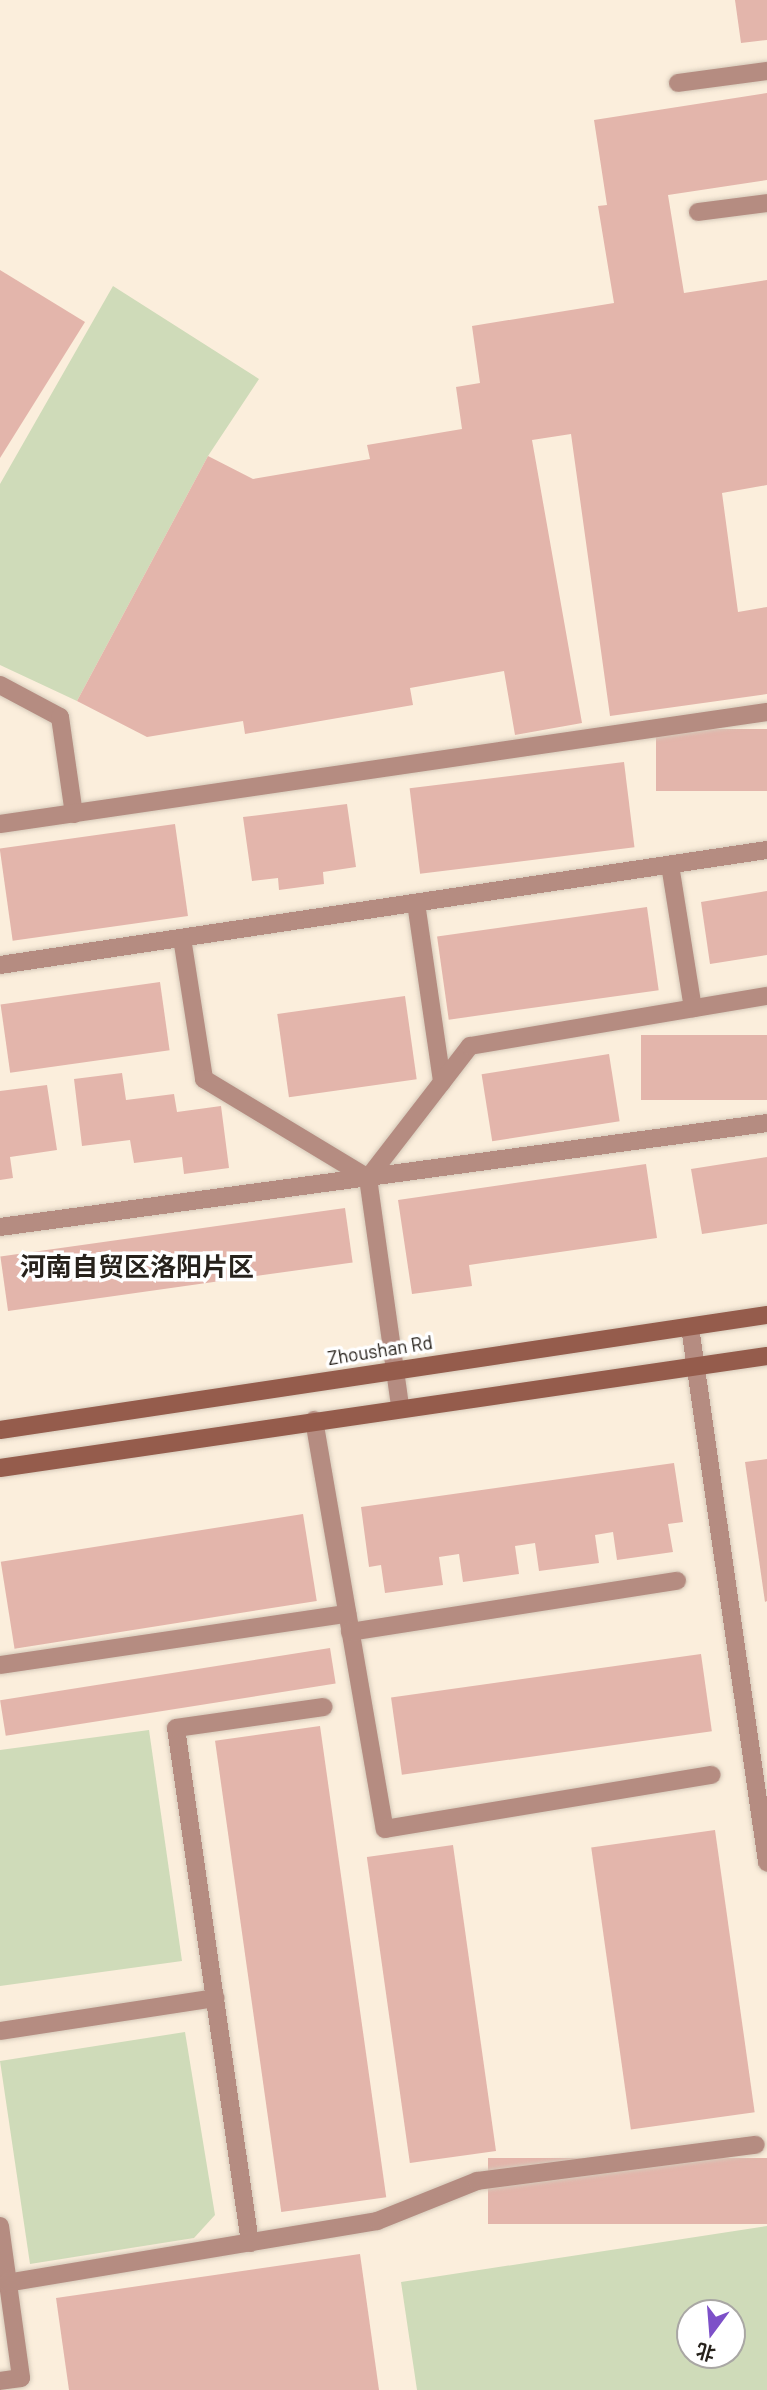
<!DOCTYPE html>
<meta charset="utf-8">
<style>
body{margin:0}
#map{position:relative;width:767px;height:2390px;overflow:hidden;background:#fbeedc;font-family:Barlow,"Noto Sans SC",sans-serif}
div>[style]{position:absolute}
.green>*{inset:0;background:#cfdbb9}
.building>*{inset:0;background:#e3b5ab;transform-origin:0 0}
.roads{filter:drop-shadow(0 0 2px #d5c9b9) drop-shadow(0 0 2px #d5c9b9)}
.service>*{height:18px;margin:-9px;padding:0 9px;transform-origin:9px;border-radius:9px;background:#b58c81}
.secondary>*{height:18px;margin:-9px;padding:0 9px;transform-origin:9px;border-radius:9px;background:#955c4c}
span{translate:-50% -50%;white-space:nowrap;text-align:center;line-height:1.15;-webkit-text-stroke:7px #fff;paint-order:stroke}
.street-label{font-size:19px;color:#27221c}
.district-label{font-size:26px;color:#27221c;font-weight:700}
.north{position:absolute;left:676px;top:2299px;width:70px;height:70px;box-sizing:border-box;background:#fff;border:2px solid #a9a7a4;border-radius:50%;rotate:196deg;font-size:19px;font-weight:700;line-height:28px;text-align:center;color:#27221c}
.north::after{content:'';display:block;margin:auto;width:24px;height:32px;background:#7d50c8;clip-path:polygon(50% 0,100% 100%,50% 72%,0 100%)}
</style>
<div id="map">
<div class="green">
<i style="clip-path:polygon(113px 286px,259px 379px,208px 456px,77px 701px,0 665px,0 484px)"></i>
<i style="clip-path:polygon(149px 1730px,182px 1961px,0 1986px,0 1750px)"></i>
<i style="clip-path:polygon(185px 2032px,215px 2215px,194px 2238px,30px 2264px,0 2061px)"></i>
<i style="clip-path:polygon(evenodd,767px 2226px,767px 2390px,417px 2390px,401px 2282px,767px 2226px,690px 2313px,732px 2313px,732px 2355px,690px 2355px,690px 2313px)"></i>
</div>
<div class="building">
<i style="clip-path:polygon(735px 0,767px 0,767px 40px,741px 43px)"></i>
<i style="clip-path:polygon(767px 93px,767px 180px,668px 195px,684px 293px,767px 280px,767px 485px,722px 493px,738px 612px,767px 607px,767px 694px,610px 716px,571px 434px,532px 440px,582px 723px,515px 735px,504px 671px,410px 688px,413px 705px,245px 734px,243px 721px,147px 737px,77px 701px,208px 456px,253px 479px,370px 459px,367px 445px,462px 429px,456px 387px,480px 383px,472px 326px,614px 303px,598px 206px,607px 205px,594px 120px)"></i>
<i style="clip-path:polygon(0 270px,85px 322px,0 458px)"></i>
<i style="left:767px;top:729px;width:62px;height:111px;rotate:90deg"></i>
<i style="left:624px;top:762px;width:86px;height:216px;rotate:83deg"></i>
<i style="clip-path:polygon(347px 804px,356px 867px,323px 872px,324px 884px,279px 890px,278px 878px,252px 881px,243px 817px)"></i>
<i style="left:175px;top:824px;width:93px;height:177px;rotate:82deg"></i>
<i style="clip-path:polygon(767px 891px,767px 955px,710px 964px,701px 902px)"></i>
<i style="left:647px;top:907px;width:84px;height:212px;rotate:82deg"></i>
<i style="left:160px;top:982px;width:69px;height:161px;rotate:82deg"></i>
<i style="left:405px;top:996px;width:84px;height:129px;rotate:82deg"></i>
<i style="left:767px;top:1035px;width:65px;height:126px;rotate:90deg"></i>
<i style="left:609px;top:1054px;width:68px;height:129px;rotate:81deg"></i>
<i style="clip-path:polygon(122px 1073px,126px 1100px,174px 1094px,177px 1112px,221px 1106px,229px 1168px,184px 1174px,182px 1157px,134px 1163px,130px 1140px,82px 1146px,74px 1079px)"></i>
<i style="clip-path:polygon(47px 1085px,57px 1150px,10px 1157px,13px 1178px,0 1180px,0 1091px)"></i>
<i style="clip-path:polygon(767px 1157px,767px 1224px,702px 1234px,691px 1169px)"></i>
<i style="clip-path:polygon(646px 1164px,657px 1238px,469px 1265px,472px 1286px,412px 1294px,398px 1200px)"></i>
<i style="left:345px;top:1208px;width:55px;height:348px;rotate:82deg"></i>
<i style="clip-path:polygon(767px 1459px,767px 1601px,765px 1602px,745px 1462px)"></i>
<i style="clip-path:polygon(674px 1463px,683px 1522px,668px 1524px,673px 1552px,617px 1560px,613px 1532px,595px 1535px,599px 1563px,539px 1571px,535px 1543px,515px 1546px,519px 1574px,463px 1582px,459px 1554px,439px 1557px,443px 1585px,385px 1593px,381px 1565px,369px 1567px,361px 1507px)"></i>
<i style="left:303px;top:1514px;width:88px;height:306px;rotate:81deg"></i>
<i style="left:330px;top:1648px;width:36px;height:334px;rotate:81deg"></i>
<i style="left:701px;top:1654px;width:78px;height:313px;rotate:82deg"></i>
<i style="left:320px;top:1726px;width:476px;height:106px;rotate:82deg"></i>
<i style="left:715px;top:1830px;width:285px;height:125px;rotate:82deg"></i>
<i style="left:453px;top:1845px;width:309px;height:87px;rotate:82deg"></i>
<i style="left:767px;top:2158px;width:66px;height:279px;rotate:90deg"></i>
<i style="clip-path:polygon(360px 2254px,379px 2390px,69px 2390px,56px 2298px)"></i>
</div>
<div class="roads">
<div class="service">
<i style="left:678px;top:83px;width:90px;rotate:-7.7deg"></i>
<i style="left:698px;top:212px;width:70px;rotate:-7.4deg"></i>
<i style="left:0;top:685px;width:68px;rotate:28.1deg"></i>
<i style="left:60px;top:717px;width:98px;rotate:81.8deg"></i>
<i style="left:0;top:824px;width:775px;rotate:-8.31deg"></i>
<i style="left:670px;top:865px;width:145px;rotate:80.9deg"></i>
<i style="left:416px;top:903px;width:181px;rotate:81.7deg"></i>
<i style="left:182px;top:938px;width:143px;rotate:81.1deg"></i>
<i style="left:204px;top:1079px;width:192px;rotate:31.1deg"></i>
<i style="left:368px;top:1178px;width:167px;rotate:-52.3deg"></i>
<i style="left:470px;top:1046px;width:301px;rotate:-9.6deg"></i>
<i style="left:0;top:965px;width:776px;rotate:-8.53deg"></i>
<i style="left:368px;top:1178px;width:230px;rotate:82deg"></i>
<i style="left:0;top:1227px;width:774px;rotate:-7.72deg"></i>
<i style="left:690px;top:1327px;width:541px;rotate:81.81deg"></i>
<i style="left:314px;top:1420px;width:415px;rotate:80.2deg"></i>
<i style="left:385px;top:1829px;width:331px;rotate:-9.4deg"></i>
<i style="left:350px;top:1632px;width:331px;rotate:-8.9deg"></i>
<i style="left:0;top:1665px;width:351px;rotate:-8.4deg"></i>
<i style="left:0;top:2031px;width:218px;rotate:-8.7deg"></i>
<i style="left:0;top:2226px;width:153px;rotate:82.1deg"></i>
<i style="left:21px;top:2378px;width:21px;rotate:172deg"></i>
<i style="left:250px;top:2243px;width:520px;rotate:-98.18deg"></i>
<i style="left:176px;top:1728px;width:149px;rotate:-8.1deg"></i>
<i style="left:7px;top:2283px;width:375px;rotate:-9.5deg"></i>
<i style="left:377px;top:2221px;width:108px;rotate:-21.8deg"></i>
<i style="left:477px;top:2181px;width:281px;rotate:-7.4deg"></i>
</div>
<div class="secondary">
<i style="left:0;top:1430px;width:776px;rotate:-8.53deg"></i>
<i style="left:0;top:1468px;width:775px;rotate:-8.31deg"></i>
</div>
</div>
<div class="street-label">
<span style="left:380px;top:1350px;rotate:-9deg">Zhoushan Rd</span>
</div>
<div class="district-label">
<span style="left:137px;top:1266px">河南自贸区洛阳片区</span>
</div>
<div class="north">北</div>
</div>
